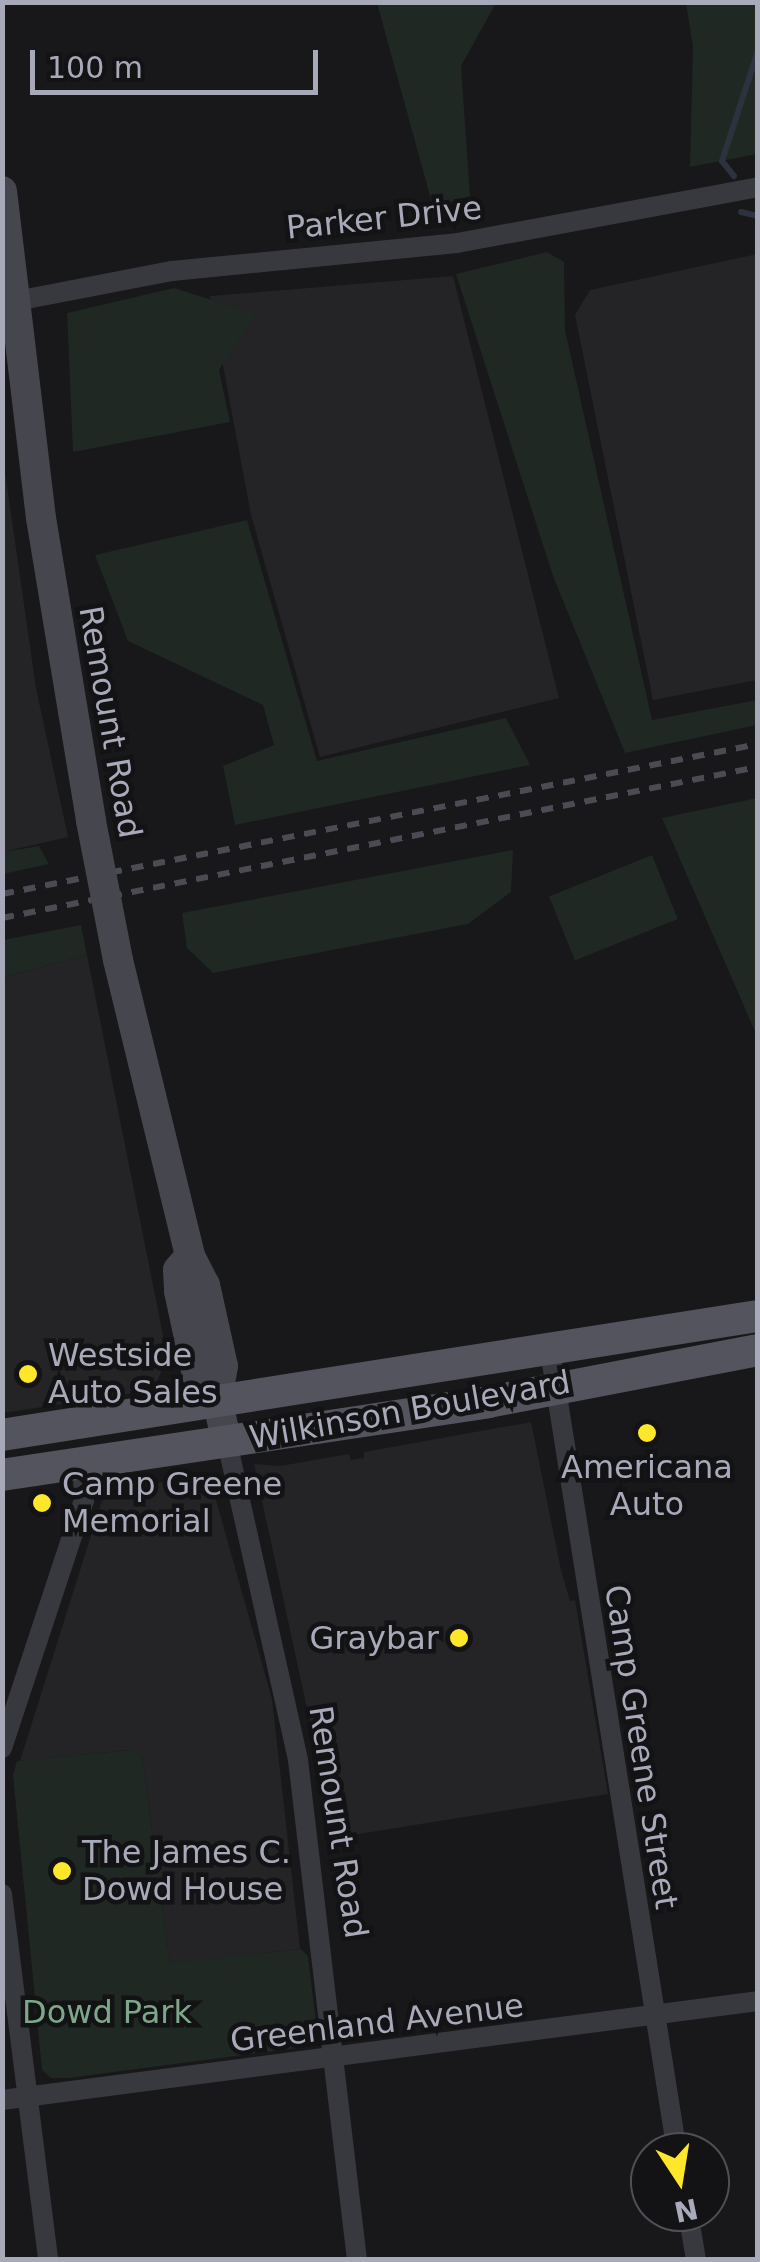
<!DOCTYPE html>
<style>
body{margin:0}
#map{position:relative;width:760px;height:2262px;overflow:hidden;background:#181719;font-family:"DejaVu Sans",sans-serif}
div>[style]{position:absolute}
.built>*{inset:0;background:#242326}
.green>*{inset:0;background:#1f2822;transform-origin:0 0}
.stream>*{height:6px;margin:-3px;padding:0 3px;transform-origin:3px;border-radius:3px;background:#2c323e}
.minor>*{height:20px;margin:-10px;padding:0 10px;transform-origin:10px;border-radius:10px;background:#38383f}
.secondary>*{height:30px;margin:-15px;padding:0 15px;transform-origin:15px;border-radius:15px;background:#46464f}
.primary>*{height:32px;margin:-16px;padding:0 16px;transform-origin:16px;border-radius:16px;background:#54545e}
.rail>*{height:6px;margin-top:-3px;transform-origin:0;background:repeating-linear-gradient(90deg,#4b4b54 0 12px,transparent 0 22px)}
.secondary-bridge>*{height:30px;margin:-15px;padding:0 15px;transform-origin:15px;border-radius:15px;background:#46464f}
.dots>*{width:28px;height:28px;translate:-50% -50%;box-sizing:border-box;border:5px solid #131214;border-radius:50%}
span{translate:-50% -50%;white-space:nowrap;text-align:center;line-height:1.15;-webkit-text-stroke:9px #131214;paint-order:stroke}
.street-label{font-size:32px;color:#a8aaba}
.poi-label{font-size:32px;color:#a8aaba}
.left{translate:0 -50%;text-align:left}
.right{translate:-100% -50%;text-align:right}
.park-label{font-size:32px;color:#7ea68a}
.frame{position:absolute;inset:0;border:5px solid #a8aaba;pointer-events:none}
.north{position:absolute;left:630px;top:2132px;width:100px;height:100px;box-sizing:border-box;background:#131214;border:2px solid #4f4f56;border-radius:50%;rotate:168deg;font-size:28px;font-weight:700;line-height:40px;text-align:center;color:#a8aaba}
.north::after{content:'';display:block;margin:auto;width:35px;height:45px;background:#fee62b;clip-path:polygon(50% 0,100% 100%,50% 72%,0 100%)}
.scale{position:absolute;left:30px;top:50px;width:288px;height:45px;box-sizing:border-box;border:5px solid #a8aaba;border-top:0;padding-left:12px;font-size:30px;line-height:35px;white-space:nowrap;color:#a8aaba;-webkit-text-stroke:8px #131214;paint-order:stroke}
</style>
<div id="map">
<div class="built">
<i style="clip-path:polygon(757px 254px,757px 680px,653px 700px,575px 315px,590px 290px)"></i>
<i style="clip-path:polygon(453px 276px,559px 698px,320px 757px,251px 515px,210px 296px)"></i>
<i style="clip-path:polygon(2px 451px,36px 688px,68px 837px,3px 852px)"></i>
<i style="clip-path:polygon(87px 955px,167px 1355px,158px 1380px,141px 1392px,3px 1413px,3px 977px)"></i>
<i style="clip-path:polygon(531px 1422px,561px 1570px,570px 1601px,575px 1600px,608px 1794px,327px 1839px,318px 1759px,254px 1464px,280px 1466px,349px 1454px,351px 1460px,364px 1458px,364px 1452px)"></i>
<i style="clip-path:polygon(209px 1475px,272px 1699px,300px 1949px,170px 1964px,142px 1756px,130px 1750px,20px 1761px,105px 1491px)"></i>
</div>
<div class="green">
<i style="clip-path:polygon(377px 3px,496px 3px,461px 66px,470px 196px,433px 207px)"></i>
<i style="clip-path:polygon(686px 3px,757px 3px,757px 154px,690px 167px,693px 47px)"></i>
<i style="clip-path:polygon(547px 252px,564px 262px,565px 330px,652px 720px,757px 700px,757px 725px,625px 753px,553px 576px,456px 274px)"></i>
<i style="clip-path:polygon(174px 288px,257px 314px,219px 370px,230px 422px,73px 452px,67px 313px)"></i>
<i style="clip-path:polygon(247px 520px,317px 761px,506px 718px,530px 765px,235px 825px,223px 766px,274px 745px,263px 705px,128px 641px,95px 555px)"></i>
<i style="clip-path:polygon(757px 798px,758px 798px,757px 1036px,662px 818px)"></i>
<i style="clip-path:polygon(39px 846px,49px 864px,3px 874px,3px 852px)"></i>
<i style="clip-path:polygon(513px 850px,511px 892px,468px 924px,213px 973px,187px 948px,182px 913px)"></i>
<i style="left:652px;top:855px;width:69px;height:111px;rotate:68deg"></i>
<i style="clip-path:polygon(81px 925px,87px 955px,3px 977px,3px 940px)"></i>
<i style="clip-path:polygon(131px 1750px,142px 1756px,170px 1963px,301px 1949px,308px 1956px,317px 2030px,312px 2046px,69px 2078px,51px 2078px,42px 2070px,13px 1775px,17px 1761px)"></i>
</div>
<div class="stream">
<i style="left:734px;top:176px;width:19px;rotate:-129deg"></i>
<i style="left:722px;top:161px;width:116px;rotate:-71.9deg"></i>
<i style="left:741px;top:212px;width:17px;rotate:13deg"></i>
</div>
<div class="minor">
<i style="left:16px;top:301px;width:159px;rotate:-10.9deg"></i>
<i style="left:172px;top:271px;width:286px;rotate:-5.6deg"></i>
<i style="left:457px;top:243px;width:306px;rotate:-10.5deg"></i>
<i style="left:550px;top:1351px;width:811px;rotate:80.99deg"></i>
<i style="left:227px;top:1442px;width:326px;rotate:77.4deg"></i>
<i style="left:298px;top:1760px;width:503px;rotate:83.27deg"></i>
<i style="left:2px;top:1748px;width:261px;rotate:-71.7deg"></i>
<i style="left:84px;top:1500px;width:35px;rotate:-92deg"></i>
<i style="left:2px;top:1894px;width:369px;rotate:82.8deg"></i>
<i style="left:2px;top:2100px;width:762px;rotate:-7.46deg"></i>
<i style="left:688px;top:2212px;width:49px;rotate:80.5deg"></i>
</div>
<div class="secondary">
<i style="left:2px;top:191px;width:329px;rotate:83.2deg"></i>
<i style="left:41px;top:518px;width:307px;rotate:80.6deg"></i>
<i style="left:118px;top:960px;width:305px;rotate:76.3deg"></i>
<i style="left:190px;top:1256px;width:33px;rotate:63deg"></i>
<i style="left:205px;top:1285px;width:83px;rotate:77.5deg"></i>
<i style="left:223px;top:1366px;width:35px;rotate:100deg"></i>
<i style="left:217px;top:1400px;width:43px;rotate:76.6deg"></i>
<i style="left:190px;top:1256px;width:18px;rotate:131deg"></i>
<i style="left:178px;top:1270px;width:21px;rotate:87deg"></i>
<i style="left:179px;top:1291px;width:86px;rotate:77.9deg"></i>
<i style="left:197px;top:1375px;width:32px;rotate:51deg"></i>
</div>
<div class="primary">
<i style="left:2px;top:1435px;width:765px;rotate:-8.95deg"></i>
<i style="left:2px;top:1475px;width:491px;rotate:-8.5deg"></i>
<i style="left:488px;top:1402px;width:275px;rotate:-10.9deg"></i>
</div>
<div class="rail">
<i style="left:2px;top:894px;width:771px;rotate:-11.22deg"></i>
<i style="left:2px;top:918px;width:771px;rotate:-11.3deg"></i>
</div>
<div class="secondary-bridge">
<i style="left:91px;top:821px;width:142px;rotate:79deg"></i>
</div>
<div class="dots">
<i style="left:28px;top:1374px;background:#fee62b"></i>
<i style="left:647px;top:1433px;background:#fee62b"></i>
<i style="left:42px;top:1503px;background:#fee62b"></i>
<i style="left:459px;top:1638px;background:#fee62b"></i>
<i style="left:62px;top:1871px;background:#fee62b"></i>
</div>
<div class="street-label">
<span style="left:384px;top:218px;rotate:-6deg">Parker Drive</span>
<span style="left:110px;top:722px;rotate:80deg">Remount Road</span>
<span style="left:410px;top:1410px;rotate:-10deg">Wilkinson Boulevard</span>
<span style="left:641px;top:1747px;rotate:81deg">Camp Greene Street</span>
<span style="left:338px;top:1822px;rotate:81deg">Remount Road</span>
<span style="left:377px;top:2023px;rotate:-7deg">Greenland Avenue</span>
</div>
<div class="poi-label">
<span class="left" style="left:48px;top:1374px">Westside<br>Auto Sales</span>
<span style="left:647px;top:1486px">Americana<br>Auto</span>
<span class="left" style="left:62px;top:1503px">Camp Greene<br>Memorial</span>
<span class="right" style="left:439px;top:1638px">Graybar</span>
<span class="left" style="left:82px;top:1871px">The James C.<br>Dowd House</span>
</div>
<div class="park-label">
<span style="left:107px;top:2012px">Dowd Park</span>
</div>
<div class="frame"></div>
<div class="north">N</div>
<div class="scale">100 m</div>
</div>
